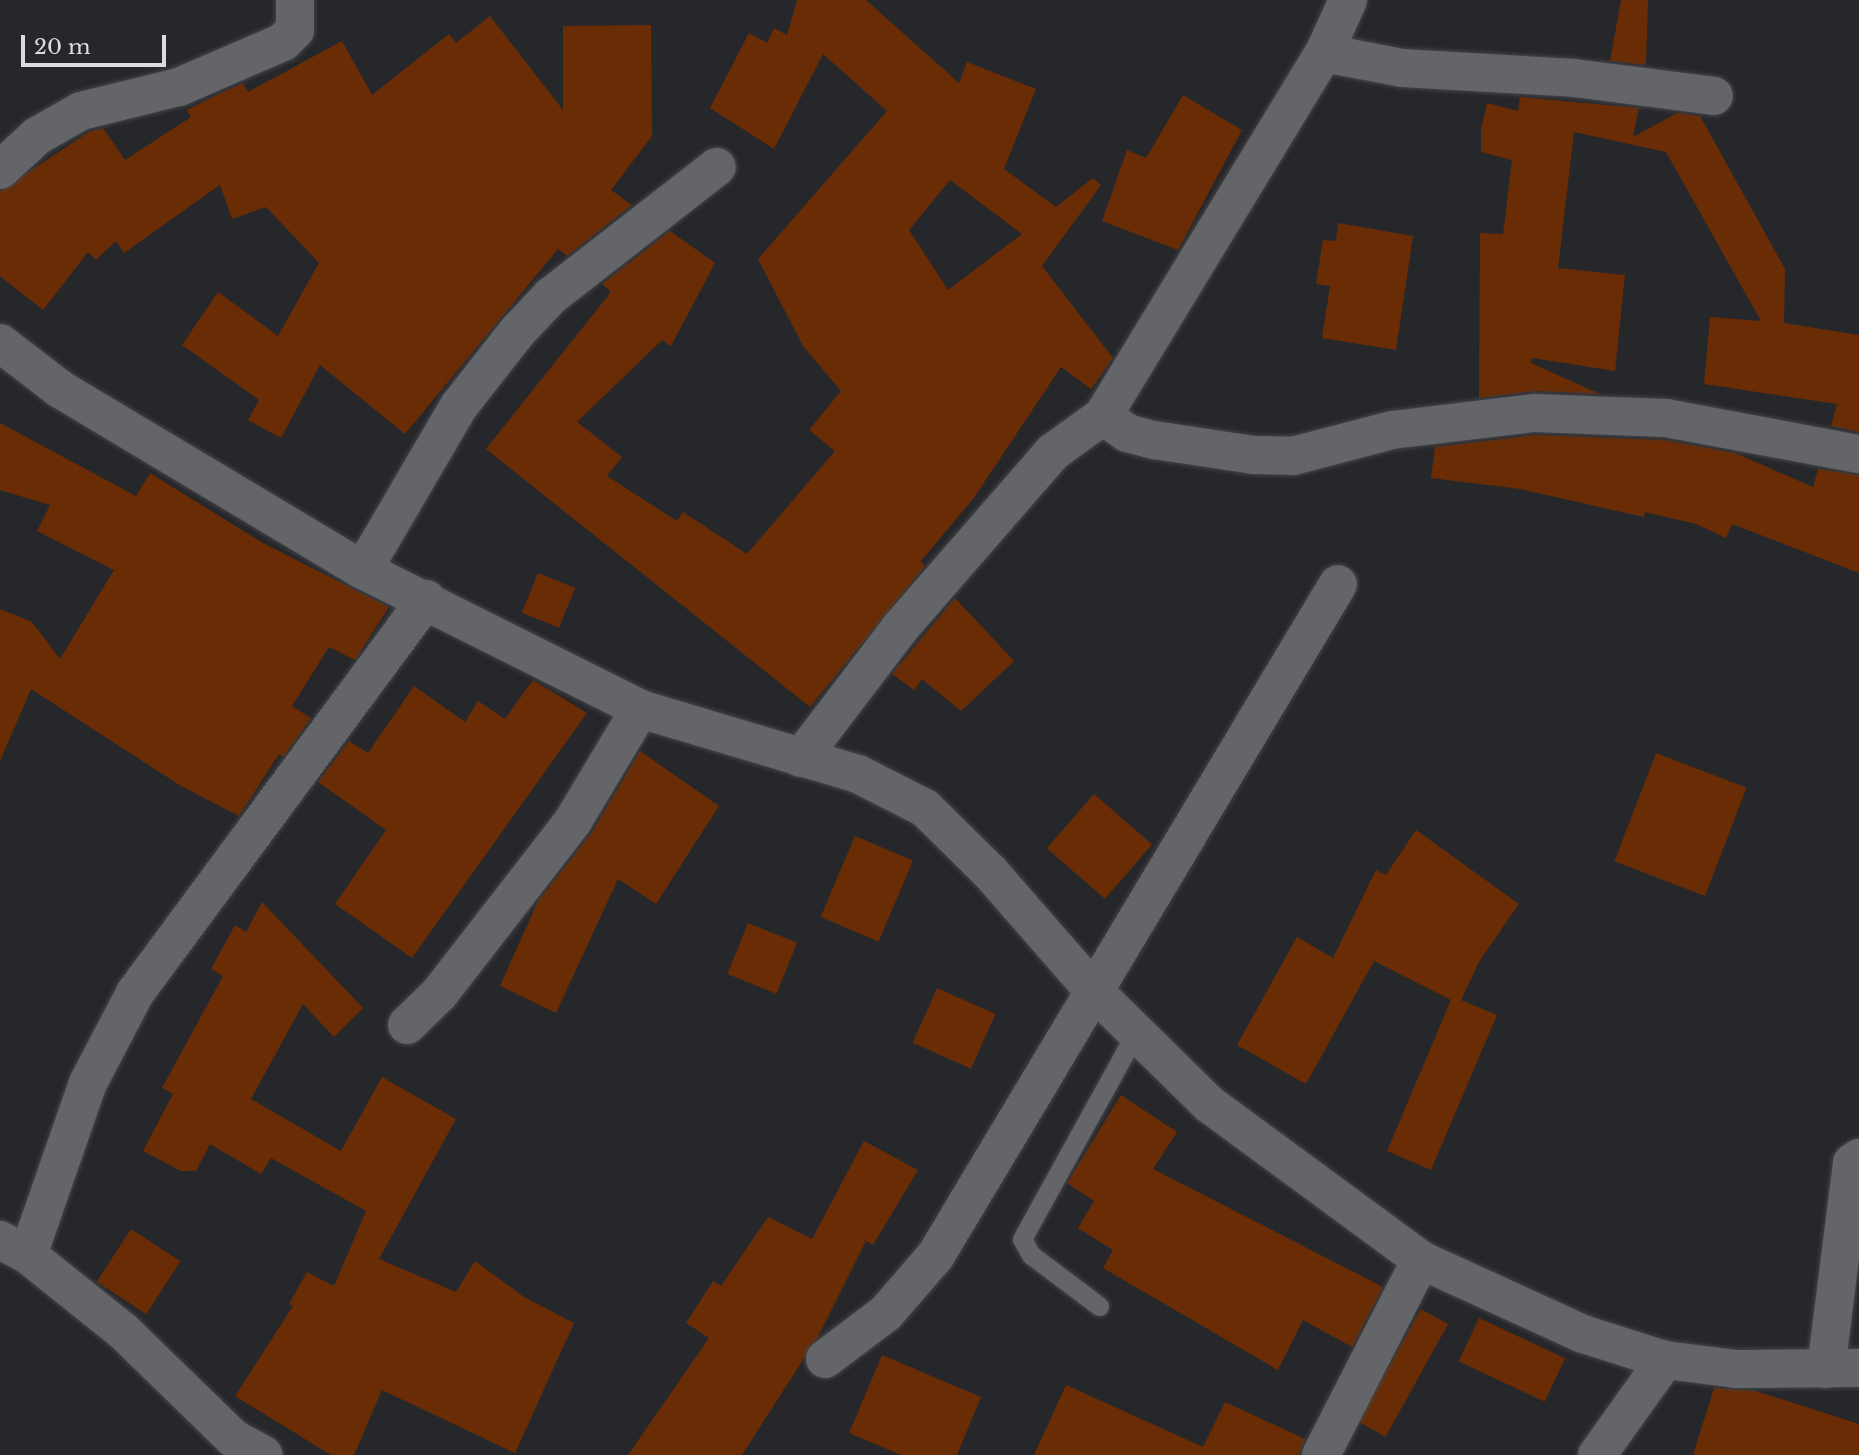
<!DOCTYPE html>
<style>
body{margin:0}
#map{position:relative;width:1859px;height:1455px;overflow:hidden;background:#26272b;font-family:"Libre Baskerville",serif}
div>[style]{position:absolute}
.building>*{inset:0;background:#6a2c05;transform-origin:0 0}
.roads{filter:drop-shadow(0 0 2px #444548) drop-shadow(0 0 2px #444548)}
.service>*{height:19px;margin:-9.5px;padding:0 9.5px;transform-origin:9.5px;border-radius:9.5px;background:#646569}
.minor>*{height:38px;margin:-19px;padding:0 19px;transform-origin:19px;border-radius:19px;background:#646569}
span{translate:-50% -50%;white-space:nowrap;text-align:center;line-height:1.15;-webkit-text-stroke:7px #26272b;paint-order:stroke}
.scale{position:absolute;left:21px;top:35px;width:145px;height:32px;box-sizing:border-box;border:4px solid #dcdcdf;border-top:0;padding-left:9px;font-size:21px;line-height:24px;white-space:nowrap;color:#dcdcdf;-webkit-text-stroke:5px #26272b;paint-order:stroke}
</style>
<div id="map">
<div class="building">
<i style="clip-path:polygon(evenodd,797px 0,866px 0,959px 83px,967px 62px,1036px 89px,1004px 169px,1056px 207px,1093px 178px,1101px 185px,1042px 266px,1113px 358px,1091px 389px,1061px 367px,973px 499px,921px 561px,925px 566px,810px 707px,486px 449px,611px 292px,602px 284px,670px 231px,715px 263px,671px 346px,662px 340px,577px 422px,622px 457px,607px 476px,677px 521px,683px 512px,747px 554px,835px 451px,809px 430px,841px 391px,803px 346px,758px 259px,887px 111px,823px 54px,774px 149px,710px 108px,749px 33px,767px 43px,774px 28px,787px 35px,797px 0,950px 180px,1022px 234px,948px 290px,909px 230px,950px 180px)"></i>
<i style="clip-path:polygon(1621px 0,1648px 0,1646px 65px,1610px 61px)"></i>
<i style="clip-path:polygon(490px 16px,563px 110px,563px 26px,651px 25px,652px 136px,611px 190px,632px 205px,567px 256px,558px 249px,405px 434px,320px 365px,281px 438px,248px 420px,259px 400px,182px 345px,218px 292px,278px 336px,319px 263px,266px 207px,232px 219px,220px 185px,124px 253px,116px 241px,96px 260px,88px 252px,43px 310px,0 276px,0 191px,89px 132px,103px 128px,125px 160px,191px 117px,187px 110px,210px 98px,243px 83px,248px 92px,342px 41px,372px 95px,449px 34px,456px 43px)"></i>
<i style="clip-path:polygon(1183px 95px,1242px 130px,1178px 250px,1102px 221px,1127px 150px,1146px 158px)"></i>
<i style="clip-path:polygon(1520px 97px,1639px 108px,1633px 137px,1677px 113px,1700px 116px,1785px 269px,1784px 323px,1859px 335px,1859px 432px,1831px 426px,1837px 404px,1704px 384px,1710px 317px,1761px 321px,1666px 152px,1574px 132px,1558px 268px,1625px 275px,1615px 371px,1532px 358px,1531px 363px,1600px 394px,1536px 391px,1479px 398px,1480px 233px,1503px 234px,1512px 160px,1481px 152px,1481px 130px,1487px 103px,1518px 111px)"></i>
<i style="clip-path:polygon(1338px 223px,1413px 236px,1396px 350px,1322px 338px,1330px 286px,1316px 284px,1323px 240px,1336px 241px)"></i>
<i style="clip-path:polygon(0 423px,136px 496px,150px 473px,263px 543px,389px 607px,355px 660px,329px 647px,292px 706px,311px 718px,283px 757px,279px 754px,239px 816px,181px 786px,31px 689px,0 761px,0 609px,32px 622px,60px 659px,114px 570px,37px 531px,50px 505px,0 490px)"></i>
<i style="clip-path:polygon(1536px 435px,1664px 440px,1735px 453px,1813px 487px,1818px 469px,1859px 475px,1859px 573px,1732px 524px,1726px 538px,1696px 524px,1645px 512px,1644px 517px,1520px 489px,1431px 478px,1435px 447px)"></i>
<i style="left:538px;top:573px;width:40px;height:43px;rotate:22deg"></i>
<i style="clip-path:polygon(955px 598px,1014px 661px,961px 711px,922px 679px,914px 690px,892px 674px)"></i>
<i style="clip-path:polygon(533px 680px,587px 713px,412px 958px,335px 904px,386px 830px,318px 782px,349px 741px,368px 753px,414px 686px,465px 722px,478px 701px,505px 719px)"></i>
<i style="clip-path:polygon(640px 751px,719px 806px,656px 904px,618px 879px,556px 1013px,500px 986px,538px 901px,592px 832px)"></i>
<i style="left:1656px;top:753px;width:97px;height:116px;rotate:21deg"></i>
<i style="left:1094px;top:794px;width:77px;height:72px;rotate:41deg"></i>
<i style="clip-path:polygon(1416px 830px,1519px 904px,1480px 960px,1461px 1000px,1497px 1015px,1431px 1170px,1387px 1151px,1451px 1000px,1374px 961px,1306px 1084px,1237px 1045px,1297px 937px,1333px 958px,1376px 870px,1386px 875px)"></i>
<i style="left:855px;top:836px;width:63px;height:88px;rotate:23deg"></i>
<i style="clip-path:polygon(262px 902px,363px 1008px,334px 1037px,303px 1004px,251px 1099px,341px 1151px,382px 1077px,456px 1119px,379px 1259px,456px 1292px,475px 1261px,524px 1297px,574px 1323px,515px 1453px,382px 1390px,354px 1455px,331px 1455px,235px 1396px,293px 1306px,289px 1304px,307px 1272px,334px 1286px,366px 1211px,271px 1158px,261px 1174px,210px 1144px,196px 1171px,181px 1171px,143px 1151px,173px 1094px,162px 1088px,223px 976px,211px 969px,235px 925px,246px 932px)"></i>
<i style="left:748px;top:923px;width:53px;height:55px;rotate:22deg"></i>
<i style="left:937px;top:988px;width:64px;height:60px;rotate:24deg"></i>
<i style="clip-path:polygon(1121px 1095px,1177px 1132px,1153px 1169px,1383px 1287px,1352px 1347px,1303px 1320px,1278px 1370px,1103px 1268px,1113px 1250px,1078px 1228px,1094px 1201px,1067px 1183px)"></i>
<i style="clip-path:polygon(864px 1141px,918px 1170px,873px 1245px,866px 1241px,819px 1335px,742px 1455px,628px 1455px,709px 1338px,686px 1323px,713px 1281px,721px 1286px,768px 1217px,812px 1239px)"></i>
<i style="left:131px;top:1229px;width:59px;height:63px;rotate:33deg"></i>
<i style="left:1421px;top:1309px;width:31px;height:129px;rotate:29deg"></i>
<i style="left:1479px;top:1318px;width:95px;height:48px;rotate:25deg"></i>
<i style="clip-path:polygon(882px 1355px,981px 1397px,957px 1455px,901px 1455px,849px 1433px)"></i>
<i style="clip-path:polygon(1066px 1385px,1203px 1447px,1225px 1402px,1305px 1439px,1299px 1455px,1034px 1455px)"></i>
<i style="clip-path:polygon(1714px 1388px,1756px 1391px,1859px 1424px,1859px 1455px,1693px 1455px)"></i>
</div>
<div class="roads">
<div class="service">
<i style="left:1099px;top:1306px;width:85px;rotate:-143.1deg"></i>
<i style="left:1031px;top:1255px;width:18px;rotate:-119deg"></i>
<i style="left:1022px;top:1239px;width:238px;rotate:-61.1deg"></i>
</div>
<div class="minor">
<i style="left:1324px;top:53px;width:79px;rotate:10.9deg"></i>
<i style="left:1402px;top:68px;width:172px;rotate:3.3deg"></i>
<i style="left:1574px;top:78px;width:141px;rotate:7.3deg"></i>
<i style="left:0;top:170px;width:50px;rotate:-42.6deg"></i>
<i style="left:37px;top:136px;width:51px;rotate:-29.6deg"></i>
<i style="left:81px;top:111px;width:101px;rotate:-13.8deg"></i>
<i style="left:179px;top:87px;width:113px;rotate:-23.4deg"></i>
<i style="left:283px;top:42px;width:17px;rotate:-45deg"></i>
<i style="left:295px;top:30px;width:30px;rotate:-90deg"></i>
<i style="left:0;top:343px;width:76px;rotate:37.5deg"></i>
<i style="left:60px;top:389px;width:353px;rotate:30.9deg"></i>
<i style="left:363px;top:570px;width:310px;rotate:26.6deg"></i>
<i style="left:640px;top:709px;width:227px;rotate:16.6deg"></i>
<i style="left:858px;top:774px;width:75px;rotate:26.9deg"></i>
<i style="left:925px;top:808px;width:91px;rotate:44.6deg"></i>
<i style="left:990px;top:872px;width:155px;rotate:48.9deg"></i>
<i style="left:1092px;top:989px;width:164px;rotate:44.5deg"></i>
<i style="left:1209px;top:1104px;width:263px;rotate:36.3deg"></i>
<i style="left:1421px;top:1260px;width:178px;rotate:24.6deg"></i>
<i style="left:1583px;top:1334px;width:86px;rotate:17.6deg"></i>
<i style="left:1665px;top:1360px;width:72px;rotate:7.2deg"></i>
<i style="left:1736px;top:1369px;width:123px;rotate:-0.5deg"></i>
<i style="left:1103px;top:416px;width:29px;rotate:35deg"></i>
<i style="left:1127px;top:433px;width:28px;rotate:15deg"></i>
<i style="left:1154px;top:440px;width:101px;rotate:8.5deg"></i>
<i style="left:1254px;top:455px;width:39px;rotate:1deg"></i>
<i style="left:1293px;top:456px;width:102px;rotate:-14.7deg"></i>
<i style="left:1392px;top:430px;width:144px;rotate:-6.8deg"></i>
<i style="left:1535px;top:413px;width:131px;rotate:2.2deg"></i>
<i style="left:1666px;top:418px;width:196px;rotate:10.6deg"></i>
<i style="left:363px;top:570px;width:190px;rotate:-59.7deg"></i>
<i style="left:459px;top:406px;width:94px;rotate:-51.9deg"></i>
<i style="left:517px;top:332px;width:50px;rotate:-46.6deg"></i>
<i style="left:551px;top:296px;width:210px;rotate:-37.9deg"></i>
<i style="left:801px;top:758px;width:163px;rotate:-52.7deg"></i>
<i style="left:900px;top:628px;width:233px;rotate:-49deg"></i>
<i style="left:1053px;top:452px;width:62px;rotate:-35.8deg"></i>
<i style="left:1103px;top:416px;width:425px;rotate:-58.7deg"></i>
<i style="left:1324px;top:53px;width:58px;rotate:-65.6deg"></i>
<i style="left:407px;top:1025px;width:45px;rotate:-44.1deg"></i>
<i style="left:439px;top:994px;width:219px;rotate:-52.2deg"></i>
<i style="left:573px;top:821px;width:131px;rotate:-59.1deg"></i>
<i style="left:0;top:1240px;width:32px;rotate:28deg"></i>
<i style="left:28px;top:1255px;width:122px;rotate:38.7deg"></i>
<i style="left:123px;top:1331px;width:153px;rotate:44.2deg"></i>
<i style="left:233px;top:1438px;width:35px;rotate:29deg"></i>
<i style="left:28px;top:1255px;width:182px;rotate:-70.8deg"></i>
<i style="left:88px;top:1083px;width:102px;rotate:-62.4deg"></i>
<i style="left:135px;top:993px;width:490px;rotate:-53.5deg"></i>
<i style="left:825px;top:1359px;width:76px;rotate:-37deg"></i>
<i style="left:886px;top:1313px;width:77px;rotate:-49.2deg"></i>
<i style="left:936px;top:1255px;width:782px;rotate:-59.07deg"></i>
<i style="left:1826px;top:1369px;width:208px;rotate:-82.8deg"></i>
<i style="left:1852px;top:1163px;width:9px;rotate:-36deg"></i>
<i style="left:1321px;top:1455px;width:219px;rotate:-62.9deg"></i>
<i style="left:1597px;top:1455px;width:117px;rotate:-54.4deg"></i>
</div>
</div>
<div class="scale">20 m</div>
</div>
